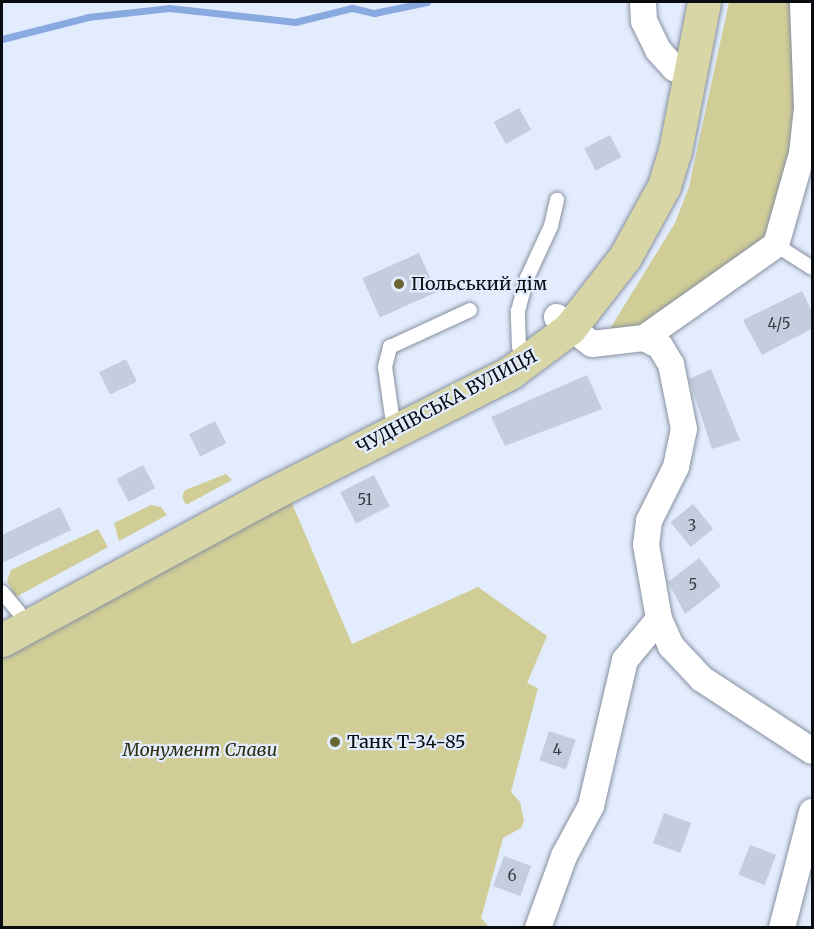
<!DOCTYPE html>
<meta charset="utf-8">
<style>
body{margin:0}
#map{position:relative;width:814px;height:929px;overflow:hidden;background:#e2ecfd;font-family:Merriweather,serif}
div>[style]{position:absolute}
.green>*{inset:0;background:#d0cd97}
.stream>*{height:7px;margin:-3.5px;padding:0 3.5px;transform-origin:3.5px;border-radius:3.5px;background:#89aae1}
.building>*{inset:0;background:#c4cddd;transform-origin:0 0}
.roads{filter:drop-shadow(0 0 2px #87909f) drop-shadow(0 0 2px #87909f)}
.service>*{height:14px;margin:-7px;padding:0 7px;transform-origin:7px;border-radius:7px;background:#fff}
.minor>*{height:26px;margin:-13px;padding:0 13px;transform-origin:13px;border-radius:13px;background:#fff}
.primary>*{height:33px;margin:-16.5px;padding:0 16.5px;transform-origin:16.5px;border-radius:16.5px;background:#d8d6a7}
.dots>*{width:16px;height:16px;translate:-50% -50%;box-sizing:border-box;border:3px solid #e2ecfd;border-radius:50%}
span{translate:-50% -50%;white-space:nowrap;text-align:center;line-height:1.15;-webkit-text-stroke:4.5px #e2ecfd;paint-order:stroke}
.number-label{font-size:15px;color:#383c44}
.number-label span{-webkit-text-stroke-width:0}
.poi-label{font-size:18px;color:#090c11}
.left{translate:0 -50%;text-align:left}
.street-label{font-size:18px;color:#090c11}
.park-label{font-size:18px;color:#2e2c0d;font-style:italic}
.frame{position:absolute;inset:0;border:3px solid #090c11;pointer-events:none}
</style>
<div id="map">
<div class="green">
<i style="clip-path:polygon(729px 2px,794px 2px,796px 126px,779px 204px,766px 234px,747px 256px,646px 326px,608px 332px,675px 223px,689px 187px)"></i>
<i style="clip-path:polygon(226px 474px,232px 480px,186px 505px,182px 497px,185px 490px)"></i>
<i style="clip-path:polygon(291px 501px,352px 644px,478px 587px,547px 636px,527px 683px,538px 688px,511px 792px,520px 802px,524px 821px,521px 828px,503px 838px,481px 918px,489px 927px,2px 928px,2px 657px)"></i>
<i style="clip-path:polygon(151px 505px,161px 507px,167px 515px,119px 541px,114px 523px)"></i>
<i style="clip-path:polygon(98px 529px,108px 547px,16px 597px,7px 581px,11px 570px)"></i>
</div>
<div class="stream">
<i style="left:2px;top:39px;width:89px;rotate:-14.3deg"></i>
<i style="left:88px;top:17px;width:81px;rotate:-6.3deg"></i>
<i style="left:169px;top:8px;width:127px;rotate:6.3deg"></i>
<i style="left:295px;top:22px;width:59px;rotate:-13.8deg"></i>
<i style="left:352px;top:8px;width:23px;rotate:13deg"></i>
<i style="left:374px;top:13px;width:54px;rotate:-11.7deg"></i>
</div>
<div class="building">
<i style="left:519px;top:108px;width:25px;height:29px;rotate:61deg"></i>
<i style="left:610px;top:135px;width:25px;height:29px;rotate:63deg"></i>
<i style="left:419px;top:253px;width:43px;height:62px;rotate:66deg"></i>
<i style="clip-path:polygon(802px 291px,813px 314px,813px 328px,762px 355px,743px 320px)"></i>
<i style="left:126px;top:359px;width:25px;height:30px;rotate:64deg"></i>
<i style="clip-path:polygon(711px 369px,740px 440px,712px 449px,689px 379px)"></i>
<i style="clip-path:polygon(587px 375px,602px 409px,505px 446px,491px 417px)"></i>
<i style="left:215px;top:421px;width:25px;height:29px;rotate:63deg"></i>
<i style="left:143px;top:465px;width:26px;height:30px;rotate:62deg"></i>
<i style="left:374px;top:475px;width:35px;height:38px;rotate:63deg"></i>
<i style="left:693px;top:504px;width:32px;height:29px;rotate:51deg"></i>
<i style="clip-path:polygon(60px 507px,71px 530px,2px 563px,2px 535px)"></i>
<i style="clip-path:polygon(699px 558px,721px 586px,685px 614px,668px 582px)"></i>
<i style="left:549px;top:731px;width:28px;height:31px;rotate:18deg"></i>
<i style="left:664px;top:813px;width:29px;height:32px;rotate:20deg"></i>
<i style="left:750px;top:845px;width:28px;height:32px;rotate:21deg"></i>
<i style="left:504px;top:856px;width:29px;height:32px;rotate:20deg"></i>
</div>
<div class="roads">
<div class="service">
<i style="left:776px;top:245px;width:43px;rotate:32.6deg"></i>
<i style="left:519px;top:347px;width:36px;rotate:-92deg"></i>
<i style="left:518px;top:311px;width:34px;rotate:-75deg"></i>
<i style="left:527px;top:278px;width:57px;rotate:-65.2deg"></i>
<i style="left:551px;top:226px;width:27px;rotate:-77deg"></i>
<i style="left:392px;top:416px;width:49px;rotate:-98.1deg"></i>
<i style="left:385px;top:367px;width:21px;rotate:-76deg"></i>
<i style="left:390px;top:347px;width:88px;rotate:-24.8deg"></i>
<i style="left:2px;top:592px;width:26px;rotate:50deg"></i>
</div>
<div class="minor">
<i style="left:643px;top:2px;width:19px;rotate:87deg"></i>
<i style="left:644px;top:21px;width:32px;rotate:64deg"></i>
<i style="left:658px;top:50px;width:25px;rotate:48deg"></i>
<i style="left:557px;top:317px;width:44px;rotate:37.6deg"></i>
<i style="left:592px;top:344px;width:52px;rotate:-6.6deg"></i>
<i style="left:644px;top:338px;width:161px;rotate:-35.2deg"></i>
<i style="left:776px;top:245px;width:95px;rotate:-74.1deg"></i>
<i style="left:802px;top:154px;width:46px;rotate:-83.8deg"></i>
<i style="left:807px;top:108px;width:106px;rotate:-92.2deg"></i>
<i style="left:644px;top:338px;width:18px;rotate:27deg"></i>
<i style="left:660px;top:346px;width:21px;rotate:59deg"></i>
<i style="left:671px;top:364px;width:66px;rotate:78.7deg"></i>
<i style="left:684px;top:429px;width:39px;rotate:102deg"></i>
<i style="left:676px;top:467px;width:60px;rotate:116.6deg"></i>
<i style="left:649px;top:521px;width:24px;rotate:97deg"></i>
<i style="left:646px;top:545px;width:75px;rotate:80deg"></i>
<i style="left:659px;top:619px;width:30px;rotate:66deg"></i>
<i style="left:671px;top:646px;width:45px;rotate:46.8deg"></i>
<i style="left:702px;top:679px;width:131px;rotate:33.2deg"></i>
<i style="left:538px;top:928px;width:77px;rotate:-70.1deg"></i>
<i style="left:564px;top:856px;width:57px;rotate:-61.6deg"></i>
<i style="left:591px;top:806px;width:150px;rotate:-76.9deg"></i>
<i style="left:625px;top:660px;width:53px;rotate:-50.3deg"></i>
<i style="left:782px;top:928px;width:120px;rotate:-75.5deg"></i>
</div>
<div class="primary">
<i style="left:2px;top:640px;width:304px;rotate:-28.5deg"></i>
<i style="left:269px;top:495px;width:271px;rotate:-26.9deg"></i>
<i style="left:511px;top:372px;width:72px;rotate:-36.6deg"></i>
<i style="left:569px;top:329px;width:91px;rotate:-52.1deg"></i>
<i style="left:625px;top:257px;width:81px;rotate:-61.2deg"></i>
<i style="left:664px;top:186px;width:37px;rotate:-73deg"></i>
<i style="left:675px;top:151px;width:152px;rotate:-79deg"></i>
</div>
</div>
<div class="dots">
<i style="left:399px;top:284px;background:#696633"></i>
<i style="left:335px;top:742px;background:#696633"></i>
</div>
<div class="number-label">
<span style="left:779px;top:324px">4/5</span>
<span style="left:365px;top:500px">51</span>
<span style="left:692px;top:526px">3</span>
<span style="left:693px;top:585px">5</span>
<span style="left:557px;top:750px">4</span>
<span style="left:512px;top:876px">6</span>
</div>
<div class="poi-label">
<span class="left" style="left:411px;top:284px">Польський дім</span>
<span class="left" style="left:347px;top:742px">Танк Т-34-85</span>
</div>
<div class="street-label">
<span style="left:447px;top:402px;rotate:-28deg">ЧУДНІВСЬКА ВУЛИЦЯ</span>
</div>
<div class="park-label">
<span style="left:200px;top:750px">Монумент Слави</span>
</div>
<div class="frame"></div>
</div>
